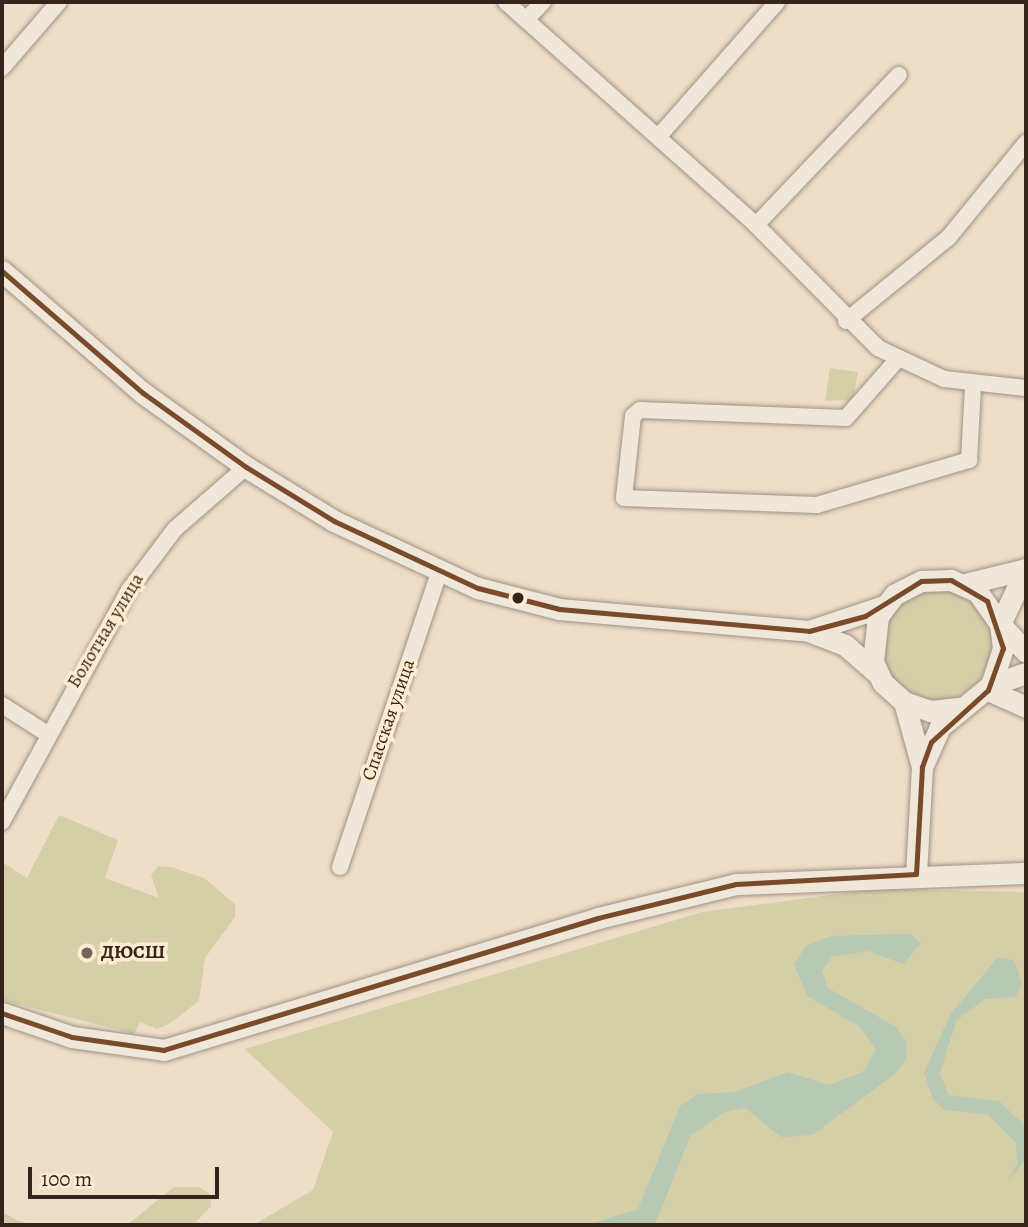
<!DOCTYPE html>
<meta charset="utf-8">
<style>
body{margin:0}
#map{position:relative;width:1028px;height:1227px;overflow:hidden;background:#eedec7;font-family:Alegreya,serif}
div>[style]{position:absolute}
.green>*{inset:0;background:#d5cfa8}
.round{border-radius:50%}
.water>*{inset:0;background:#b7c8b4}
.roads{filter:drop-shadow(0 0 2px #9e9284) drop-shadow(0 0 2px #9e9284)}
.street>*{height:16px;margin:-8px;padding:0 8px;transform-origin:8px;border-radius:8px;background:#f0e7db}
.secondary>*{height:21px;margin:-10.5px;padding:0 10.5px;transform-origin:10.5px;border-radius:10.5px;background:#f0e7db}
.bus-1>*{height:5px;margin:-2.5px;padding:0 2.5px;transform-origin:2.5px;border-radius:2.5px;background:#7a4b2a}
.dots>*{width:19px;height:19px;translate:-50% -50%;box-sizing:border-box;border:4px solid #ffecd0;border-radius:50%}
span{translate:-50% -50%;white-space:nowrap;text-align:center;line-height:1.15;-webkit-text-stroke:7px #ffecd0;paint-order:stroke}
.street-label{font-size:19px;color:#35241b}
.poi-label{font-size:19px;color:#35241b;font-weight:700}
.left{translate:0 -50%;text-align:left}
.frame{position:absolute;inset:0;border:4px solid #35241b;pointer-events:none}
.scale{position:absolute;left:28px;top:1167px;width:191px;height:32px;box-sizing:border-box;border:4px solid #35241b;border-top:0;padding-left:9px;font-size:21px;line-height:24px;white-space:nowrap;color:#35241b;-webkit-text-stroke:5px #ffecd0;paint-order:stroke}
</style>
<div id="map">
<div class="green">
<i style="clip-path:polygon(830px 368px,858px 372px,853px 400px,825px 401px)"></i>
<i class="round" style="left:881px;top:588px;width:112px;height:112px"></i>
<i style="clip-path:polygon(59px 815px,118px 840px,105px 878px,159px 898px,151px 875px,158px 866px,171px 867px,204px 878px,235px 904px,235px 917px,205px 958px,199px 1001px,169px 1024px,157px 1029px,140px 1022px,134px 1034px,2px 1000px,2px 862px,27px 878px)"></i>
<i style="clip-path:polygon(877px 889px,1026px 892px,1026px 1225px,253px 1225px,313px 1190px,333px 1132px,245px 1049px,702px 912px)"></i>
<i style="clip-path:polygon(174px 1187px,199px 1187px,210px 1194px,211px 1206px,193px 1225px,127px 1225px)"></i>
<i style="clip-path:polygon(2px 1212px,17px 1220px,33px 1225px,2px 1225px)"></i>
</div>
<div class="water">
<i style="clip-path:polygon(910px 934px,921px 943px,903px 964px,868px 951px,832px 957px,822px 971px,828px 988px,896px 1027px,907px 1042px,906px 1059px,895px 1074px,812px 1135px,781px 1137px,745px 1108px,725px 1112px,690px 1136px,655px 1225px,587px 1225px,638px 1209px,680px 1106px,698px 1094px,734px 1092px,788px 1072px,829px 1085px,863px 1072px,876px 1049px,859px 1026px,807px 996px,794px 964px,806px 946px,831px 936px)"></i>
<i style="clip-path:polygon(997px 958px,1014px 960px,1022px 985px,1015px 997px,985px 999px,956px 1021px,940px 1074px,949px 1095px,999px 1101px,1023px 1124px,1026px 1159px,1007px 1182px,1017px 1165px,1016px 1143px,987px 1114px,945px 1110px,933px 1099px,924px 1073px,950px 1015px)"></i>
</div>
<div class="roads">
<div class="street">
<i style="left:506px;top:2px;width:335px;rotate:41.7deg"></i>
<i style="left:756px;top:225px;width:173px;rotate:45.2deg"></i>
<i style="left:878px;top:348px;width:73px;rotate:25.2deg"></i>
<i style="left:944px;top:379px;width:82px;rotate:6.3deg"></i>
<i style="left:526px;top:20px;width:25px;rotate:-47deg"></i>
<i style="left:2px;top:68px;width:87px;rotate:-49.2deg"></i>
<i style="left:659px;top:136px;width:179px;rotate:-48.6deg"></i>
<i style="left:756px;top:225px;width:207px;rotate:-46.4deg"></i>
<i style="left:846px;top:321px;width:133px;rotate:-39.2deg"></i>
<i style="left:949px;top:237px;width:122px;rotate:-50.7deg"></i>
<i style="left:896px;top:361px;width:76px;rotate:131.3deg"></i>
<i style="left:846px;top:418px;width:206px;rotate:-177.8deg"></i>
<i style="left:640px;top:410px;width:9px;rotate:139deg"></i>
<i style="left:633px;top:416px;width:82px;rotate:96.3deg"></i>
<i style="left:624px;top:498px;width:193px;rotate:2.1deg"></i>
<i style="left:817px;top:505px;width:159px;rotate:-16.5deg"></i>
<i style="left:969px;top:460px;width:75px;rotate:-86.9deg"></i>
<i style="left:2px;top:705px;width:52px;rotate:32.5deg"></i>
<i style="left:2px;top:822px;width:264px;rotate:-61.3deg"></i>
<i style="left:129px;top:590px;width:76px;rotate:-53deg"></i>
<i style="left:175px;top:529px;width:94px;rotate:-41.1deg"></i>
<i style="left:340px;top:867px;width:310px;rotate:-71.4deg"></i>
</div>
<div class="secondary">
<i style="left:2px;top:271px;width:186px;rotate:40.9deg"></i>
<i style="left:143px;top:393px;width:127px;rotate:35.7deg"></i>
<i style="left:246px;top:467px;width:103px;rotate:31.5deg"></i>
<i style="left:334px;top:521px;width:159px;rotate:25deg"></i>
<i style="left:478px;top:588px;width:84px;rotate:14.5deg"></i>
<i style="left:559px;top:609px;width:251px;rotate:5deg"></i>
<i style="left:809px;top:631px;width:79px;rotate:-18.4deg"></i>
<i style="left:1026px;top:569px;width:61px;rotate:115.3deg"></i>
<i style="left:1000px;top:624px;width:38px;rotate:47deg"></i>
<i style="left:965px;top:584px;width:63px;rotate:-13.8deg"></i>
<i style="left:811px;top:632px;width:36px;rotate:21deg"></i>
<i style="left:845px;top:645px;width:43px;rotate:41.2deg"></i>
<i style="left:991px;top:685px;width:37px;rotate:-19deg"></i>
<i style="left:988px;top:690px;width:42px;rotate:24.1deg"></i>
<i style="left:904px;top:702px;width:67px;rotate:74.5deg"></i>
<i style="left:922px;top:767px;width:107px;rotate:93.2deg"></i>
<i style="left:922px;top:767px;width:44px;rotate:-65.8deg"></i>
<i style="left:940px;top:727px;width:66px;rotate:-39.5deg"></i>
<i style="left:991px;top:685px;width:39px;rotate:-72deg"></i>
<i style="left:1003px;top:648px;width:24px;rotate:-97deg"></i>
<i style="left:1000px;top:624px;width:39px;rotate:-125deg"></i>
<i style="left:978px;top:592px;width:30px;rotate:-156deg"></i>
<i style="left:951px;top:580px;width:30px;rotate:178deg"></i>
<i style="left:921px;top:581px;width:30px;rotate:153deg"></i>
<i style="left:894px;top:595px;width:26px;rotate:127deg"></i>
<i style="left:878px;top:616px;width:46px;rotate:96.2deg"></i>
<i style="left:873px;top:662px;width:23px;rotate:65deg"></i>
<i style="left:883px;top:683px;width:28px;rotate:42deg"></i>
<i style="left:904px;top:702px;width:28px;rotate:19deg"></i>
<i style="left:930px;top:711px;width:31px;rotate:-6deg"></i>
<i style="left:2px;top:1013px;width:74px;rotate:18.9deg"></i>
<i style="left:72px;top:1037px;width:93px;rotate:8deg"></i>
<i style="left:164px;top:1050px;width:454px;rotate:-16.9deg"></i>
<i style="left:598px;top:918px;width:142px;rotate:-13.8deg"></i>
<i style="left:736px;top:884px;width:290px;rotate:-2.2deg"></i>
</div>
</div>
<div class="bus-1">
<i style="left:2px;top:271px;width:186px;rotate:40.9deg"></i>
<i style="left:143px;top:393px;width:127px;rotate:35.7deg"></i>
<i style="left:246px;top:467px;width:103px;rotate:31.5deg"></i>
<i style="left:334px;top:521px;width:159px;rotate:25deg"></i>
<i style="left:478px;top:588px;width:84px;rotate:14.5deg"></i>
<i style="left:559px;top:609px;width:251px;rotate:5deg"></i>
<i style="left:809px;top:631px;width:58px;rotate:-15deg"></i>
<i style="left:865px;top:616px;width:66px;rotate:-32deg"></i>
<i style="left:921px;top:581px;width:30px;rotate:-2deg"></i>
<i style="left:951px;top:580px;width:42px;rotate:30.3deg"></i>
<i style="left:987px;top:601px;width:50px;rotate:71.2deg"></i>
<i style="left:1003px;top:648px;width:45px;rotate:109.7deg"></i>
<i style="left:988px;top:690px;width:77px;rotate:137.6deg"></i>
<i style="left:931px;top:742px;width:27px;rotate:110deg"></i>
<i style="left:922px;top:767px;width:107px;rotate:93.2deg"></i>
<i style="left:916px;top:874px;width:180px;rotate:176.8deg"></i>
<i style="left:736px;top:884px;width:142px;rotate:166.2deg"></i>
<i style="left:598px;top:918px;width:454px;rotate:163.1deg"></i>
<i style="left:164px;top:1050px;width:93px;rotate:-172deg"></i>
<i style="left:72px;top:1037px;width:74px;rotate:-161.1deg"></i>
</div>
<div class="dots">
<i style="left:518px;top:598px;background:#35241b"></i>
<i style="left:87px;top:953px;background:#766557"></i>
</div>
<div class="street-label">
<span style="left:106px;top:631px;rotate:-59deg">Болотная улица</span>
<span style="left:389px;top:720px;rotate:-71deg">Спасская улица</span>
</div>
<div class="poi-label">
<span class="left" style="left:101px;top:953px">ДЮСШ</span>
</div>
<div class="frame"></div>
<div class="scale">100 m</div>
</div>
